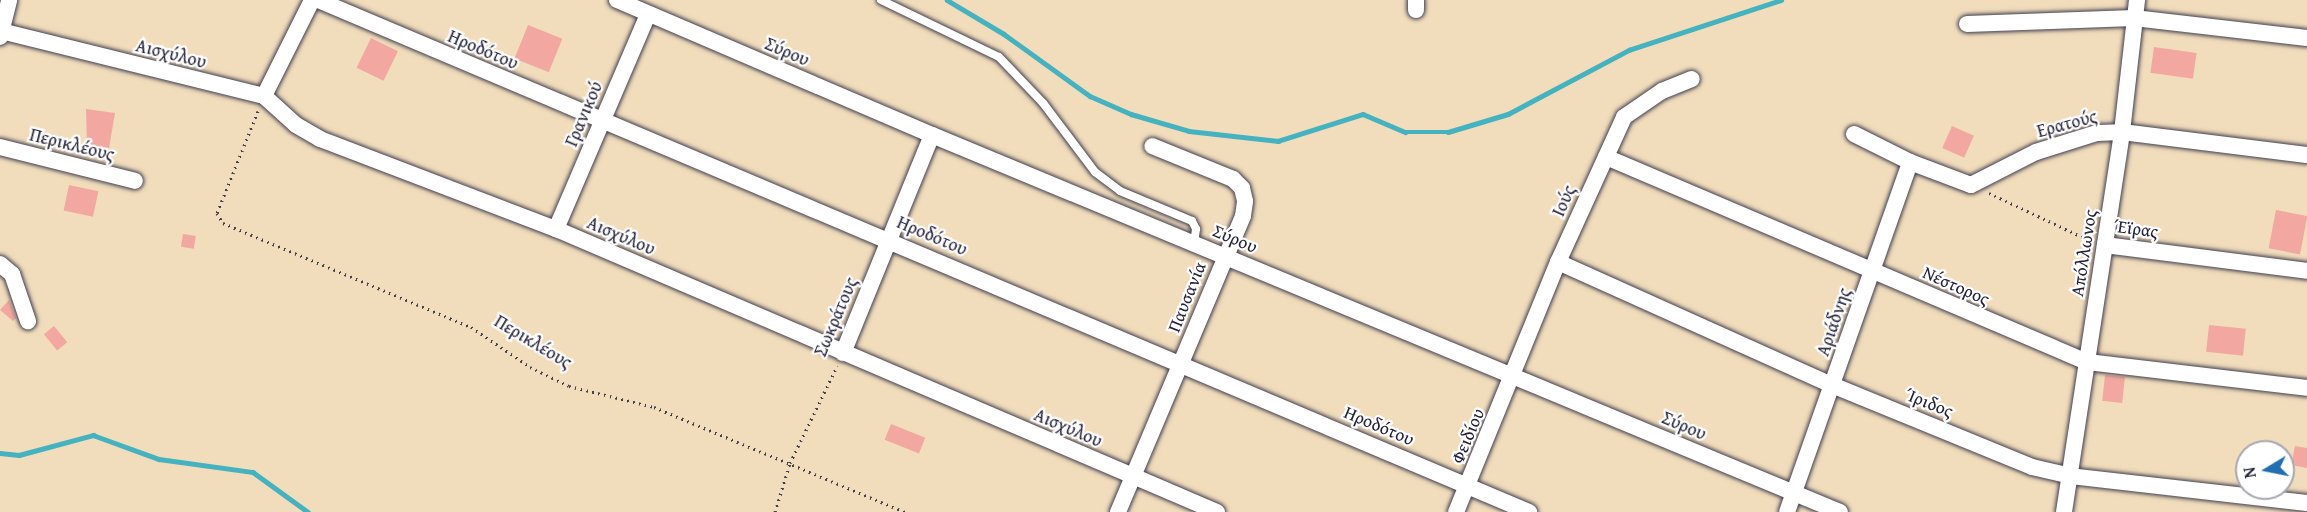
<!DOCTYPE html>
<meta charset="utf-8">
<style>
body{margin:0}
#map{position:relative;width:2307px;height:512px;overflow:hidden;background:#f1ddbc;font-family:"Gentium Book Plus",serif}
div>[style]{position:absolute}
.stream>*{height:4.5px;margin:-2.25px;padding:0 2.25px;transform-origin:2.25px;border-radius:2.25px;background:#45b2c0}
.building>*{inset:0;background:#f2a8a0;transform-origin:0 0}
.path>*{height:3px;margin-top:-1.5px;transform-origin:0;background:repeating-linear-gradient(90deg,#413e4e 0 1.5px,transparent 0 6px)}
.roads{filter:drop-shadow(0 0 2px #413e4e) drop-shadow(0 0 2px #413e4e)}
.service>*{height:8px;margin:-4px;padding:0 4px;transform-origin:4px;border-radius:4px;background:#fff}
.minor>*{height:16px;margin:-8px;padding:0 8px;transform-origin:8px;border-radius:8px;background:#fff}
span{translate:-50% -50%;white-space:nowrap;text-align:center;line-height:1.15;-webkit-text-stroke:4.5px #fff;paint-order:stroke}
.street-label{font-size:18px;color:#22223b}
.north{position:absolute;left:2235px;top:440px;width:60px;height:60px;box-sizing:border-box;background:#fff;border:2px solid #a7a7b1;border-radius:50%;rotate:260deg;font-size:16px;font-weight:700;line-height:24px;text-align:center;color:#22223b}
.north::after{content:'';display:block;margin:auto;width:21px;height:27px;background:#1f6fb2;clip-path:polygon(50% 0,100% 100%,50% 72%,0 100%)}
</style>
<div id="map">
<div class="stream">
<i style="left:947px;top:0;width:66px;rotate:30.8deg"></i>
<i style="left:1004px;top:34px;width:106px;rotate:35.8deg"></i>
<i style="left:1090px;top:96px;width:45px;rotate:23.7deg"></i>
<i style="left:1131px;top:114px;width:60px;rotate:16.3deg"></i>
<i style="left:1189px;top:131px;width:90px;rotate:6.4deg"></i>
<i style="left:1278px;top:141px;width:89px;rotate:-17.6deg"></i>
<i style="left:1363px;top:114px;width:46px;rotate:23.2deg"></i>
<i style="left:1405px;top:132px;width:43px"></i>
<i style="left:1448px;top:132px;width:63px;rotate:-16.7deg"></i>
<i style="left:1508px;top:114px;width:137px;rotate:-27.9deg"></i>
<i style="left:1629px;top:50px;width:160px;rotate:-18.2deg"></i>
<i style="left:0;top:453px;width:19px;rotate:6deg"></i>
<i style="left:19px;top:455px;width:77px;rotate:-15.1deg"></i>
<i style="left:93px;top:435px;width:70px;rotate:20deg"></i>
<i style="left:159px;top:459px;width:95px;rotate:7.9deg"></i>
<i style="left:253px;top:472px;width:68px;rotate:36deg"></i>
</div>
<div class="building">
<i style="left:528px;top:25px;width:37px;height:36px;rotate:22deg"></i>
<i style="left:371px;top:38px;width:30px;height:33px;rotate:26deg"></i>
<i style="left:2154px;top:47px;width:43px;height:26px;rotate:8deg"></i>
<i style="clip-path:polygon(86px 109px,115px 113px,109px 148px,87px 145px)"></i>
<i style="left:1952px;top:126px;width:24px;height:24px;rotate:24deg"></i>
<i style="left:69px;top:185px;width:30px;height:26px;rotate:12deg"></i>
<i style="left:2276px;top:210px;width:32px;height:39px;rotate:11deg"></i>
<i style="left:183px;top:234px;width:13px;height:13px;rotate:9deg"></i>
<i style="clip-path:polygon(9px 300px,16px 318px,13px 321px,0 310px)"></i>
<i style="left:2209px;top:325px;width:37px;height:27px;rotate:6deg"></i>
<i style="left:54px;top:326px;width:21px;height:13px;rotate:51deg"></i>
<i style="left:2105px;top:375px;width:20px;height:26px;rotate:6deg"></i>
<i style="left:891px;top:424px;width:37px;height:17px;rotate:22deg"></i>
<i style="clip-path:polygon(2295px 446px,2307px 448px,2307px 468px,2291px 465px)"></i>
</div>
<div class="path">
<i style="left:258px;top:111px;width:110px;rotate:111.9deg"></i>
<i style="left:217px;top:213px;width:12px;rotate:59deg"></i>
<i style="left:223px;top:223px;width:269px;rotate:22.8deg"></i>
<i style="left:471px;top:327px;width:71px;rotate:34.1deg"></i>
<i style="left:530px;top:367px;width:43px;rotate:26deg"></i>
<i style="left:569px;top:386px;width:88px;rotate:13.9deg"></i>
<i style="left:654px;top:407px;width:272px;rotate:22.7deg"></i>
<i style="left:1989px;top:193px;width:110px;rotate:25.2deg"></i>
<i style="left:775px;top:512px;width:51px;rotate:-73deg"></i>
<i style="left:790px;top:463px;width:108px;rotate:-64.1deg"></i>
</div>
<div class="roads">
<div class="service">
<i style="left:881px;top:0;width:131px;rotate:25.8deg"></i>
<i style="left:999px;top:57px;width:64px;rotate:46.3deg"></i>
<i style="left:1043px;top:103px;width:86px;rotate:53deg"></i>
<i style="left:1095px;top:172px;width:31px;rotate:37deg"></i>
<i style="left:1120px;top:191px;width:78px;rotate:22.6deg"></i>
<i style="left:1192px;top:221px;width:9px;rotate:63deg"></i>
<i style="left:1196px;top:229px;width:14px;rotate:98deg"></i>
</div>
<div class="minor">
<i style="left:318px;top:0;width:1315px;rotate:22.92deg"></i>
<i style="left:617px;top:0;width:343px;rotate:23.2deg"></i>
<i style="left:932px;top:135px;width:983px;rotate:22.55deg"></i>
<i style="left:1416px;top:0;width:10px;rotate:90deg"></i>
<i style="left:1967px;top:24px;width:167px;rotate:-2.1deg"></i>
<i style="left:2134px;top:18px;width:174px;rotate:6.6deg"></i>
<i style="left:1px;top:31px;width:271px;rotate:13.9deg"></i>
<i style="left:264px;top:96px;width:43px;rotate:42.2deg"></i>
<i style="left:296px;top:125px;width:28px;rotate:30deg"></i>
<i style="left:320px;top:139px;width:253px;rotate:20.9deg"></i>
<i style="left:556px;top:229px;width:719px;rotate:23.18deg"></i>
<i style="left:0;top:37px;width:38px;rotate:-76deg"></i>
<i style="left:264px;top:96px;width:107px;rotate:-63.4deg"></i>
<i style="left:1854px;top:134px;width:63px;rotate:26.6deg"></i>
<i style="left:1910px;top:162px;width:65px;rotate:20.7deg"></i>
<i style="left:1971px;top:185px;width:73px;rotate:-26.9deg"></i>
<i style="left:2036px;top:152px;width:64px;rotate:-17.3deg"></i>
<i style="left:2097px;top:133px;width:25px;rotate:-2deg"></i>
<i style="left:2122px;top:132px;width:186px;rotate:7.1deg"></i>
<i style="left:0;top:147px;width:139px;rotate:14.1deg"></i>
<i style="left:1606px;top:157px;width:523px;rotate:23.08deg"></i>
<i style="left:2087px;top:362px;width:222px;rotate:6.7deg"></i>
<i style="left:556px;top:229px;width:234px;rotate:-66.8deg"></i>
<i style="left:2105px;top:245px;width:204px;rotate:7.3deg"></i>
<i style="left:1558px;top:262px;width:300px;rotate:24.2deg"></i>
<i style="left:1832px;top:385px;width:216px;rotate:22.3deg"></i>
<i style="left:2032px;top:467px;width:39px;rotate:13deg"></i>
<i style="left:2070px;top:476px;width:239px;rotate:6.5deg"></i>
<i style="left:0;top:264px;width:16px;rotate:40deg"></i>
<i style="left:12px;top:274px;width:50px;rotate:71.2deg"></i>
<i style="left:843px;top:353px;width:235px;rotate:-67.8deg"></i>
<i style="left:1118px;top:512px;width:321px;rotate:-67.1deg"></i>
<i style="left:1243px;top:216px;width:15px;rotate:-82deg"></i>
<i style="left:1245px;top:201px;width:13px;rotate:-103deg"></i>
<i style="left:1242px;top:188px;width:13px;rotate:-135deg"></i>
<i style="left:1233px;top:179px;width:87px;rotate:-157.8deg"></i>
<i style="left:1456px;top:512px;width:270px;rotate:-67.8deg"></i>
<i style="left:1558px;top:262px;width:159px;rotate:-65.5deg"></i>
<i style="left:1624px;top:117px;width:46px;rotate:-34.4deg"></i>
<i style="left:1662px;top:91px;width:32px;rotate:-22deg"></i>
<i style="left:1787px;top:512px;width:371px;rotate:-70.6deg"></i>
<i style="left:2064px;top:512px;width:384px;rotate:-81.3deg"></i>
<i style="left:2122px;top:132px;width:133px;rotate:-83.5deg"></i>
</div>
</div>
<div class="street-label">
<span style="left:483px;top:50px;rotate:23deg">Ηροδότου</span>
<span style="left:787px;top:52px;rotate:23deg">Σύρου</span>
<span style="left:171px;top:54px;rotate:14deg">Αισχύλου</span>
<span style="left:584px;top:114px;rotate:-67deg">Γρανικού</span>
<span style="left:2067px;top:124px;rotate:-15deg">Ερατούς</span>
<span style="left:72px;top:145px;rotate:14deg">Περικλέους</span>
<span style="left:1564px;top:201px;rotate:-66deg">Ιούς</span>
<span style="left:2136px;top:229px;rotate:8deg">Έϊρας</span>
<span style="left:621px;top:236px;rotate:23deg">Αισχύλου</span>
<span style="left:932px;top:236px;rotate:23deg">Ηροδότου</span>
<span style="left:1235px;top:239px;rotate:23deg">Σύρου</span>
<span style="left:2084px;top:253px;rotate:-81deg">Απόλλωνος</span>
<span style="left:1956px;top:286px;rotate:24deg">Νέστορος</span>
<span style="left:1187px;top:297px;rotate:-68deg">Παυσανία</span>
<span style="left:836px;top:317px;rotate:-67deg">Σωκράτους</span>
<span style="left:1834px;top:322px;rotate:-71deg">Αριάδνης</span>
<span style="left:533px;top:342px;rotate:31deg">Περικλέους</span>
<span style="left:1929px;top:403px;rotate:22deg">Ίριδος</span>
<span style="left:1379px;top:426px;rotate:23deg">Ηροδότου</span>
<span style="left:1684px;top:426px;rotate:23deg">Σύρου</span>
<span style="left:1068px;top:428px;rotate:23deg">Αισχύλου</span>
<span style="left:1468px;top:436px;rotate:-67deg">Φειδίου</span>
</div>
<div class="north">N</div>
</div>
